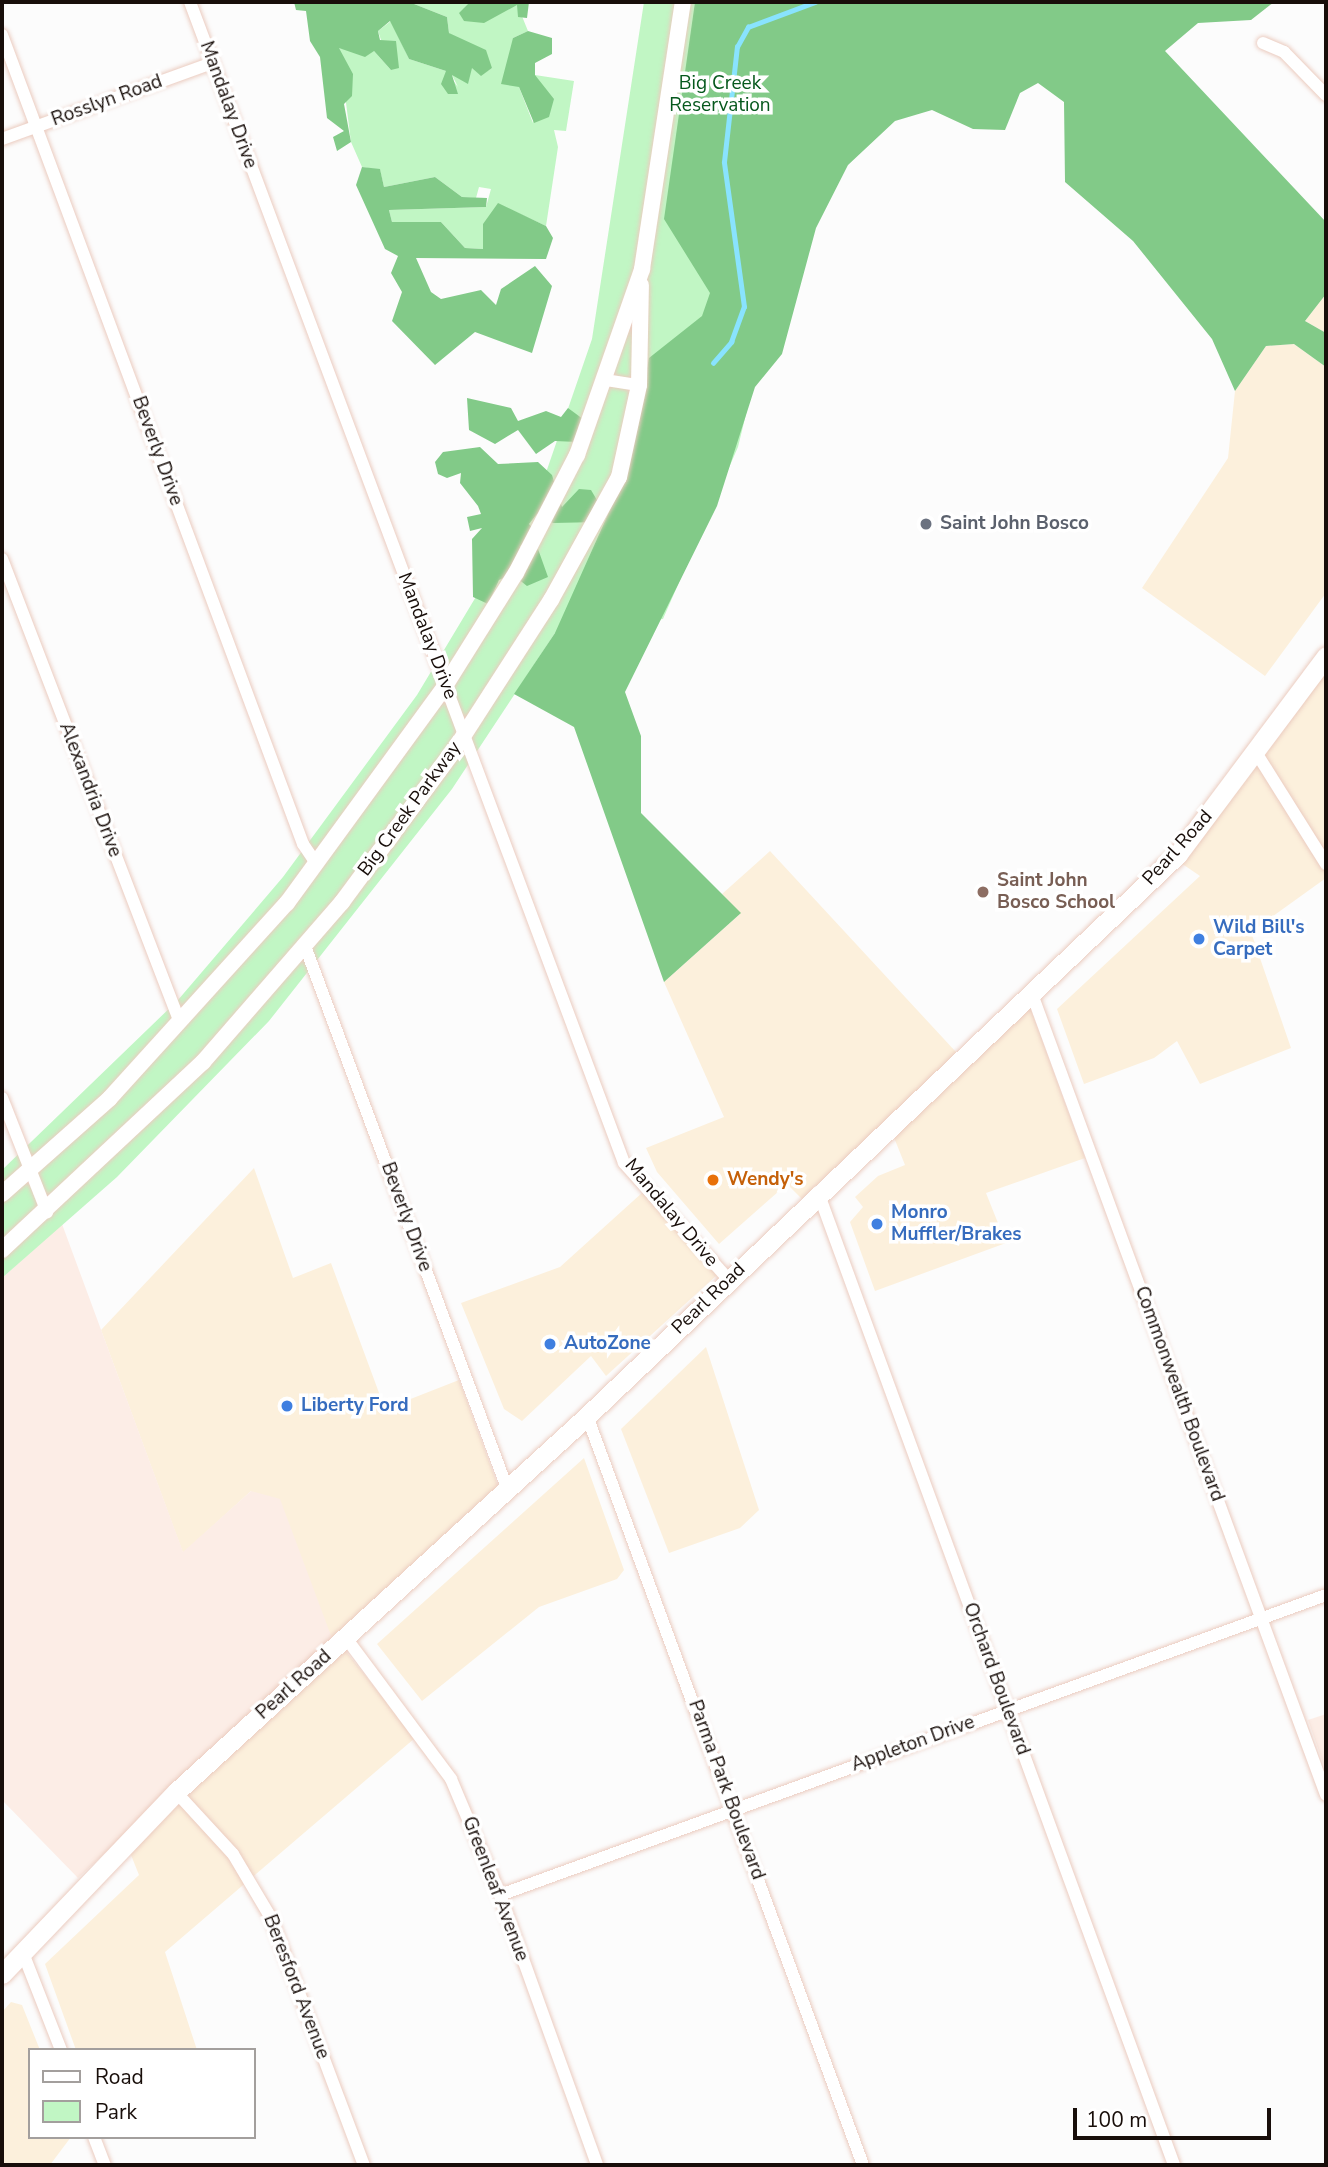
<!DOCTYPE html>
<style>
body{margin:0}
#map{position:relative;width:1328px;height:2167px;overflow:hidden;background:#fcfcfc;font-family:"Nunito Sans",sans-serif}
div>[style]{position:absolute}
.commercial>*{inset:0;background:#fcf0dc}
.built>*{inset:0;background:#fcede6}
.green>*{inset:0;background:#c1f6c4}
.forest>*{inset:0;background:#82ca88}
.stream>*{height:4.5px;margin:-2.25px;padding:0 2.25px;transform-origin:2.25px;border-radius:2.25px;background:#89e3fe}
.roads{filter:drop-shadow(0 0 2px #ebccc0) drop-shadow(0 0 2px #ebccc0)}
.minor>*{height:12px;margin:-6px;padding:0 6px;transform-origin:6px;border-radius:6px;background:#fff}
.tertiary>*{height:16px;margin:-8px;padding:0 8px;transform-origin:8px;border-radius:8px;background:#fff}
.primary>*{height:19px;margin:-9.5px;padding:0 9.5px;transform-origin:9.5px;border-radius:9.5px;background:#fff}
.dots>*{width:19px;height:19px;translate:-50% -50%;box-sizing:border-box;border:4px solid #fff;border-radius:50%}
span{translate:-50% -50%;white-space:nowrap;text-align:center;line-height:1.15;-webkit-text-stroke:7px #fff;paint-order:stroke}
.park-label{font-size:19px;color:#05581c}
.street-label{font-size:19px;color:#180e0a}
.worship-label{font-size:19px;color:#5b616d;font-weight:700}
.left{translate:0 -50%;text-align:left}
.education-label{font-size:19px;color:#785e54;font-weight:700}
.shop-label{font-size:19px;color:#366cbe;font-weight:700}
.food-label{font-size:19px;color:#c56008;font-weight:700}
.frame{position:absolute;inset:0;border:4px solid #180e0a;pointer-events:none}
.legend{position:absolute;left:28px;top:2048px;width:228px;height:91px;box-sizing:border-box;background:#fff;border:2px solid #a39f9d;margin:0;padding:9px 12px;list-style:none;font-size:21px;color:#180e0a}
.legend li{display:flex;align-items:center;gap:14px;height:35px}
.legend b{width:35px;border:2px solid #a39f9d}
.scale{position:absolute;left:1073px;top:2108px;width:198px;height:32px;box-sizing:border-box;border:4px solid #180e0a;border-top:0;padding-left:9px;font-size:21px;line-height:24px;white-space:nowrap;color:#180e0a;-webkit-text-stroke:5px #fff;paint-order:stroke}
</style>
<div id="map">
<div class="commercial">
<i style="clip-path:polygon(1326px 294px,1326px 333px,1305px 321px)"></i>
<i style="clip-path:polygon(1294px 344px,1326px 367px,1326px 593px,1265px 676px,1142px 588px,1228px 458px,1235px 391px,1266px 346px)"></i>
<i style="clip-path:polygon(1326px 663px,1326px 878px,1251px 932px,1291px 1048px,1200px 1084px,1177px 1041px,1154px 1058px,1084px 1084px,1057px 1009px,1200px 876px,1178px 861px)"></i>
<i style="clip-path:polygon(770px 851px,968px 1065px,1030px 1007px,1085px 1158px,986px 1193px,1006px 1243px,875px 1291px,850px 1222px,863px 1207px,855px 1197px,878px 1176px,905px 1165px,887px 1120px,802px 1199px,787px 1184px,719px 1244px,657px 1172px,646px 1148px,724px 1117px,664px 982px,740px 914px,722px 894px)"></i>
<i style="clip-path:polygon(254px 1168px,293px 1278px,331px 1263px,385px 1409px,459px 1380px,498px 1486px,333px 1641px,251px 1491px,183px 1553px,101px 1330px)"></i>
<i style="clip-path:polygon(643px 1192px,717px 1275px,606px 1376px,591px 1356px,522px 1421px,504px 1409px,461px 1303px,560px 1267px)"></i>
<i style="clip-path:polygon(706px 1347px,759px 1510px,740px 1528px,669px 1553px,621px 1429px)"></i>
<i style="clip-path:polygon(584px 1458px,624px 1570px,617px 1579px,539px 1607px,422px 1701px,377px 1644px)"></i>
<i style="clip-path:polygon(344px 1649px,415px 1738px,165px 1952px,197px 2050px,76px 2050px,45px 1964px,139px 1875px,129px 1850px)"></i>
<i style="clip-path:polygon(11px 2002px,22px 2005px,40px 2050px,30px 2050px,30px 2137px,71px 2137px,50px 2165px,2px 2165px,2px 2012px)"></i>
</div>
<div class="built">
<i style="clip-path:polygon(62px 1224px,183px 1552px,251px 1491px,280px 1499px,333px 1641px,78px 1878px,2px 1800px,2px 1278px)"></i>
<i style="clip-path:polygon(1326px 1714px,1326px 1771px,1308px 1720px)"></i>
</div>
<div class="green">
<i style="clip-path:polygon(409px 2px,488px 2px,460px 13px,517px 4px,528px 31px,513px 38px,519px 87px,533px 123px,535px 75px,574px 81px,566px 131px,554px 130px,558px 147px,546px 226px,498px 204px,483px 249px,465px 248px,441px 222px,392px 222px,389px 210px,486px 207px,491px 189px,479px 187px,476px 198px,462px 197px,435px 177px,384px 187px,380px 170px,362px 167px,351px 142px,339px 48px,374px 51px,391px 70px,378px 31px,391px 21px,409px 59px,446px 71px,458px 87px,452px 75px,472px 67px,481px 75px,492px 68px,449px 33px,447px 17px)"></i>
<i style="clip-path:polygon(644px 2px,1037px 2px,823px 100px,738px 447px,663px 619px,555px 633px,452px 789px,269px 1021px,117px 1177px,2px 1278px,2px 1170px,178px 1000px,283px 877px,417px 695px,540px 490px,592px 339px)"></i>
</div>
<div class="forest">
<i style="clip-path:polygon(294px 2px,409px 2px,447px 17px,449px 33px,486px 50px,492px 68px,481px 76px,472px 68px,468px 84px,452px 75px,458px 94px,448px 94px,441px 84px,446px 71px,409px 59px,390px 21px,378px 31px,380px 40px,396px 41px,399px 68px,391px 70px,374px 51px,365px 57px,339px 48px,353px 74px,352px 96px,344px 104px,351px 142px,337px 151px,333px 137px,344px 131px,327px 118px,320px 57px,310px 41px,306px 11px,296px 10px)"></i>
<i style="clip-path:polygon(470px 2px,529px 2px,527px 18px,518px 17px,517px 5px,484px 23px,464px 21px,459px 13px)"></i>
<i style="clip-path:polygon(695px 2px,1274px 2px,1251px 20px,1198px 23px,1165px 51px,1326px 222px,1326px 294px,1305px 321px,1326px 333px,1326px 367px,1294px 344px,1266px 346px,1235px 391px,1212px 339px,1133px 241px,1065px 182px,1064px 102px,1038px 83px,1020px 93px,1005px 130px,973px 129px,932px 110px,895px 121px,848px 165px,816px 228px,782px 354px,755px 387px,717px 506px,625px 692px,641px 736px,641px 813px,741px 913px,664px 982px,574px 727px,514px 694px,555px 633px,626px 474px,649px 358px,702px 316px,710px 293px,664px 219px)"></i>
<i style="clip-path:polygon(528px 31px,552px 38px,552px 54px,535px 63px,535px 75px,554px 99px,549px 117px,534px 123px,519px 87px,501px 84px,513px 38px)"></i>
<i style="clip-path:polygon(362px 167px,380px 169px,384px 187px,435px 177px,462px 197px,487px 198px,486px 207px,389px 210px,392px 222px,441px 222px,465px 248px,483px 249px,483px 224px,498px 203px,546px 226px,553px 238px,546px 259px,416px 258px,431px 292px,441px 299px,481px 290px,496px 305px,501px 289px,535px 266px,552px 286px,532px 353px,475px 332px,435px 365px,392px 321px,402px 292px,391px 273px,398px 256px,385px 249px,356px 185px)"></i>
<i style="clip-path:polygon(467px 398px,511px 408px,518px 421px,546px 411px,561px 417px,568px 408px,587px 422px,577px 442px,555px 441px,536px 454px,518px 430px,495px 444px,469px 430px)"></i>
<i style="clip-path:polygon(480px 447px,498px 464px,538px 462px,552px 475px,562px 507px,579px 489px,591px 490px,604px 512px,599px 522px,553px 523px,537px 514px,529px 524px,542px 539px,520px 546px,522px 563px,538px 549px,548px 577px,527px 586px,512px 574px,499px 580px,488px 604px,473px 597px,472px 539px,482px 528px,470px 531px,467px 517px,481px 514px,478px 506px,460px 483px,461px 473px,447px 478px,438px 474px,435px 462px,443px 452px)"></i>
</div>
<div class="stream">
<i style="left:1247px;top:2px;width:5px"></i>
<i style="left:713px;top:363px;width:28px;rotate:-49deg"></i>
<i style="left:731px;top:342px;width:37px;rotate:-70deg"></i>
<i style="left:744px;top:307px;width:146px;rotate:-97.9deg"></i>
<i style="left:724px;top:162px;width:116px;rotate:-83.6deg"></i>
<i style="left:737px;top:47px;width:23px;rotate:-61deg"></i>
<i style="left:748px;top:27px;width:72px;rotate:-20.5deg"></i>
</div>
<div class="roads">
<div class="minor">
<i style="left:190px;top:2px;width:1239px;rotate:69.5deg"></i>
<i style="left:624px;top:1163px;width:157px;rotate:48.1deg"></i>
<i style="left:2px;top:35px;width:863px;rotate:69.59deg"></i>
<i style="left:303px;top:844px;width:25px;rotate:56deg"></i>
<i style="left:1263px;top:43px;width:23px;rotate:23deg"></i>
<i style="left:1284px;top:52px;width:60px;rotate:45.7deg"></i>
<i style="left:2px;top:139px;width:223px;rotate:-19.9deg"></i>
<i style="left:606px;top:380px;width:33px;rotate:9deg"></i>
<i style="left:2px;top:559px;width:494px;rotate:69deg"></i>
<i style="left:1257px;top:754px;width:130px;rotate:57.9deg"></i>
<i style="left:305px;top:946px;width:578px;rotate:69.56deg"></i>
<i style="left:1032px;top:994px;width:853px;rotate:69.84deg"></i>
<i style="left:2px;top:1098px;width:123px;rotate:68.5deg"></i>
<i style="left:818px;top:1192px;width:1036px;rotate:69.9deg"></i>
<i style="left:587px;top:1416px;width:798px;rotate:69.77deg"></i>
<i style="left:346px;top:1638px;width:176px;rotate:53.3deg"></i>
<i style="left:451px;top:1779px;width:126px;rotate:67.1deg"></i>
<i style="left:500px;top:1895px;width:287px;rotate:70.2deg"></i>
<i style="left:176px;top:1792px;width:84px;rotate:47.4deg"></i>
<i style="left:233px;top:1854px;width:74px;rotate:59.3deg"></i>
<i style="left:271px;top:1918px;width:264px;rotate:69.4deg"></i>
<i style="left:500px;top:1895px;width:879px;rotate:-19.96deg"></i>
<i style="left:23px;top:1953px;width:104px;rotate:68.6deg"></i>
<i style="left:94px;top:2137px;width:30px;rotate:69deg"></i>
</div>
<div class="tertiary">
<i style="left:2px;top:1194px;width:144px;rotate:-41.6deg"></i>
<i style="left:110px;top:1098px;width:263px;rotate:-47.8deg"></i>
<i style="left:287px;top:903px;width:268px;rotate:-53.9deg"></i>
<i style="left:445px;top:686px;width:133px;rotate:-57.9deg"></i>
<i style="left:516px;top:573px;width:133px;rotate:-62.7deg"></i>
<i style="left:577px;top:455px;width:197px;rotate:-70.7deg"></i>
<i style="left:642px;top:269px;width:270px;rotate:-81.3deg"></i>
<i style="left:2px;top:1250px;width:275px;rotate:-43.1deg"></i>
<i style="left:203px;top:1062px;width:212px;rotate:-49deg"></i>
<i style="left:342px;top:902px;width:187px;rotate:-53.5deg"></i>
<i style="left:453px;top:752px;width:181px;rotate:-57.2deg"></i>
<i style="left:551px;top:600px;width:141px;rotate:-61.1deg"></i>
<i style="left:619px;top:477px;width:94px;rotate:-77.7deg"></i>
<i style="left:639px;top:385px;width:100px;rotate:-88.9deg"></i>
</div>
<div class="primary">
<i style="left:2px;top:1974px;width:252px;rotate:-46.3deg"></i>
<i style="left:176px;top:1792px;width:557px;rotate:-42.45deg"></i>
<i style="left:587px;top:1416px;width:816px;rotate:-43.56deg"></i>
<i style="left:1178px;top:854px;width:247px;rotate:-53.2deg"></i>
</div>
</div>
<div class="dots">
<i style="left:926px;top:524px;background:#6b7280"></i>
<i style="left:983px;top:892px;background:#8d6e63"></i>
<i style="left:1199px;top:939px;background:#3f7fe0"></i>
<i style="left:713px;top:1180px;background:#e8710a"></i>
<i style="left:877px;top:1224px;background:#3f7fe0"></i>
<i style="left:550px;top:1344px;background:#3f7fe0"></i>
<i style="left:287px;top:1406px;background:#3f7fe0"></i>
</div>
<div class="park-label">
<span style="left:720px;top:95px">Big Creek<br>Reservation</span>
</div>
<div class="street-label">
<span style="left:107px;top:101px;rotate:-20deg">Rosslyn Road</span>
<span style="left:228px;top:105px;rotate:70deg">Mandalay Drive</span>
<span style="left:157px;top:451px;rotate:70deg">Beverly Drive</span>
<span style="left:427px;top:636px;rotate:69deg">Mandalay Drive</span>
<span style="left:90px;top:790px;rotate:69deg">Alexandria Drive</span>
<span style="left:410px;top:809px;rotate:-54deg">Big Creek Parkway</span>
<span style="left:1178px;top:848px;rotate:-48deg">Pearl Road</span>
<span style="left:671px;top:1213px;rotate:50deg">Mandalay Drive</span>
<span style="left:406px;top:1217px;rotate:70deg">Beverly Drive</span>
<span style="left:709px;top:1299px;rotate:-44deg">Pearl Road</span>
<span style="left:1179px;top:1394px;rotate:70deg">Commonwealth Boulevard</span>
<span style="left:996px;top:1679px;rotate:70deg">Orchard Boulevard</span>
<span style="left:294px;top:1685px;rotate:-42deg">Pearl Road</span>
<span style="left:913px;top:1744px;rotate:-20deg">Appleton Drive</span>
<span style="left:726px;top:1790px;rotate:70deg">Parma Park Boulevard</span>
<span style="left:495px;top:1889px;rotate:69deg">Greenleaf Avenue</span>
<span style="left:296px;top:1987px;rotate:69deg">Beresford Avenue</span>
</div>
<div class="worship-label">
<span class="left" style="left:940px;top:524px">Saint John Bosco</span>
</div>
<div class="education-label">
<span class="left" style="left:997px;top:892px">Saint John<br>Bosco School</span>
</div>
<div class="shop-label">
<span class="left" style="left:1213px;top:939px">Wild Bill's<br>Carpet</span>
<span class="left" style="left:891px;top:1224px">Monro<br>Muffler/Brakes</span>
<span class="left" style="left:564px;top:1344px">AutoZone</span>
<span class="left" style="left:301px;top:1406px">Liberty Ford</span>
</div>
<div class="food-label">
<span class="left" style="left:727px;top:1180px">Wendy's</span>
</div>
<div class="frame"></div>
<ul class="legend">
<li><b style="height:9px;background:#fff"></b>Road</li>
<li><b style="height:19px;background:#c1f6c4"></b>Park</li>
</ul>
<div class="scale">100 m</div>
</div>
